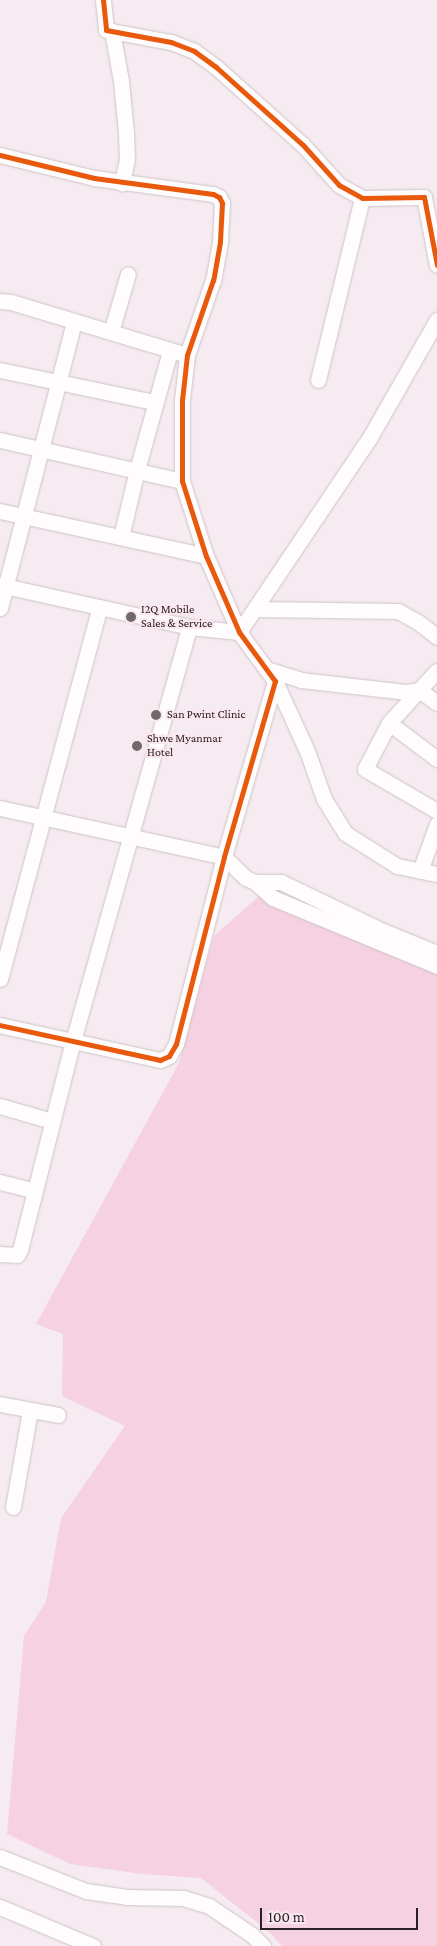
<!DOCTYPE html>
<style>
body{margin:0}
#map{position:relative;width:437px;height:1946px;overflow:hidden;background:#f6ebf1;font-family:"Crimson Pro",serif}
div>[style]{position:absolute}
.green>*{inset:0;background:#f5d1e2}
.roads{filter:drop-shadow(0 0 1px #ccc3c7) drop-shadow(0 0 1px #ccc3c7)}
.minor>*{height:15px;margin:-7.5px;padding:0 7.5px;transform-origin:7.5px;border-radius:7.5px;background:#fefcfd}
.cycleway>*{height:5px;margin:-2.5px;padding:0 2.5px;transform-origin:2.5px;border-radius:2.5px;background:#e8590c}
.dots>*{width:14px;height:14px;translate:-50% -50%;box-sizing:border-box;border:2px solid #fbe7f0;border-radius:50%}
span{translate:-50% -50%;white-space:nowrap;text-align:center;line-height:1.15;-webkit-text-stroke:4px #fbe7f0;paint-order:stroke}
.poi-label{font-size:12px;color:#292124}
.left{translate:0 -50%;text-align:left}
.scale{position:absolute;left:260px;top:1908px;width:158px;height:22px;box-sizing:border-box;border:2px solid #292124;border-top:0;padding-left:6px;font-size:15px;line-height:18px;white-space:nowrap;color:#292124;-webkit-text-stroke:4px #fbe7f0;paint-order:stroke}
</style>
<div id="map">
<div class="green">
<i style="clip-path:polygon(259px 896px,347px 934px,437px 967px,437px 1946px,282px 1946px,270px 1933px,201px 1878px,142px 1874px,70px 1864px,7px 1834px,24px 1636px,46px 1602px,61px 1518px,125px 1426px,62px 1396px,63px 1334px,36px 1324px,179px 1063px,214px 936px)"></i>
</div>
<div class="roads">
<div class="minor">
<i style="left:103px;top:0;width:30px;rotate:84deg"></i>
<i style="left:106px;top:30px;width:66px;rotate:10.5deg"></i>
<i style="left:171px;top:42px;width:25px;rotate:21deg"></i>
<i style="left:194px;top:51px;width:27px;rotate:36deg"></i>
<i style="left:216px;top:67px;width:117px;rotate:41.9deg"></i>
<i style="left:303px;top:145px;width:54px;rotate:48deg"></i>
<i style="left:339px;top:185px;width:26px;rotate:29deg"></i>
<i style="left:362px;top:198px;width:62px;rotate:-0.9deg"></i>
<i style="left:424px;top:197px;width:69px;rotate:79.2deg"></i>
<i style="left:112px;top:31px;width:51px;rotate:79.8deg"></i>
<i style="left:121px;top:81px;width:52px;rotate:84.5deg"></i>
<i style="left:126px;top:133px;width:26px;rotate:88deg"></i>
<i style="left:127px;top:159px;width:25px;rotate:102deg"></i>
<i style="left:0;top:155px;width:97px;rotate:13.7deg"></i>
<i style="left:94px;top:178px;width:120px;rotate:7.7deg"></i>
<i style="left:213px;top:194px;width:7px;rotate:27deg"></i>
<i style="left:219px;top:197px;width:7px;rotate:63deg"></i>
<i style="left:222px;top:203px;width:39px;rotate:93deg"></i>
<i style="left:220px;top:242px;width:39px;rotate:100deg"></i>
<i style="left:213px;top:280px;width:79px;rotate:109.1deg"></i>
<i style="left:187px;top:355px;width:45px;rotate:96.3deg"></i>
<i style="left:182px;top:400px;width:81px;rotate:90deg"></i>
<i style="left:182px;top:481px;width:79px;rotate:72.3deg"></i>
<i style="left:206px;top:556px;width:83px;rotate:66.5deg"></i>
<i style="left:239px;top:632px;width:61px;rotate:53.7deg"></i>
<i style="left:275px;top:681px;width:183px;rotate:106.2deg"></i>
<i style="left:224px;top:857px;width:193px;rotate:104.4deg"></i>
<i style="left:176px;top:1044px;width:14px;rotate:120deg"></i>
<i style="left:169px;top:1056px;width:10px;rotate:156deg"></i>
<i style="left:160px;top:1060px;width:164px;rotate:-167.7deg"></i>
<i style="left:0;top:301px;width:11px;rotate:5deg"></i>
<i style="left:11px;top:302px;width:184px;rotate:16.8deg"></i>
<i style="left:111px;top:332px;width:60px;rotate:-73.7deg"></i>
<i style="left:0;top:370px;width:158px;rotate:11.7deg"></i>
<i style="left:318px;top:380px;width:187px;rotate:-76.4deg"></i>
<i style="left:0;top:440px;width:187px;rotate:12.7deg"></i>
<i style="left:0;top:511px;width:211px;rotate:12.3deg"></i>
<i style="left:121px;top:537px;width:69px;rotate:-76.6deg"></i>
<i style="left:137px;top:470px;width:123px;rotate:-74.5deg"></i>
<i style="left:0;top:585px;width:194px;rotate:12.5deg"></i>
<i style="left:189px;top:627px;width:50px;rotate:5.7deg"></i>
<i style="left:0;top:608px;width:296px;rotate:-75.5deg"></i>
<i style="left:255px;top:609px;width:143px;rotate:0.8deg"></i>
<i style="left:398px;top:611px;width:23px;rotate:29deg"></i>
<i style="left:418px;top:622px;width:24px;rotate:38deg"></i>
<i style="left:239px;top:632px;width:235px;rotate:-56.1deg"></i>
<i style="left:370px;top:437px;width:135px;rotate:-60.2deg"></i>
<i style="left:266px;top:669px;width:37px;rotate:17deg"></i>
<i style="left:301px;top:680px;width:107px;rotate:6.5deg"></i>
<i style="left:407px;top:692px;width:12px;rotate:-9deg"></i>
<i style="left:419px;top:690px;width:26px;rotate:-47deg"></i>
<i style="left:275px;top:681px;width:77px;rotate:65.4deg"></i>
<i style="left:307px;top:751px;width:51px;rotate:70.5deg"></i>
<i style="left:324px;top:799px;width:40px;rotate:58deg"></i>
<i style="left:345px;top:833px;width:62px;rotate:32.4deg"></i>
<i style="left:397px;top:866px;width:41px;rotate:11.3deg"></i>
<i style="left:437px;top:703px;width:22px;rotate:-144deg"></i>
<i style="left:419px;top:690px;width:45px;rotate:132.3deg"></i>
<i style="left:389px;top:723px;width:52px;rotate:117.6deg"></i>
<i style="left:365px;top:769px;width:83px;rotate:30.3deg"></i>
<i style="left:389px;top:723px;width:60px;rotate:36.9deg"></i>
<i style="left:0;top:808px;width:229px;rotate:12.3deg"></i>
<i style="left:224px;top:857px;width:30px;rotate:44deg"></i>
<i style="left:246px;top:878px;width:10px;rotate:24deg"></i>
<i style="left:255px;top:882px;width:24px;rotate:42deg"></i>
<i style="left:273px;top:898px;width:178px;rotate:22.5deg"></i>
<i style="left:420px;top:871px;width:50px;rotate:-70.1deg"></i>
<i style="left:255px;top:882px;width:26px"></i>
<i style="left:281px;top:882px;width:113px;rotate:25.7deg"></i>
<i style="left:383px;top:931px;width:58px;rotate:22.2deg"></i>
<i style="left:0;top:979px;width:385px;rotate:-75deg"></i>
<i style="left:0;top:1106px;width:54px;rotate:16.1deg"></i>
<i style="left:0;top:1182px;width:36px;rotate:14deg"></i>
<i style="left:0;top:1254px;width:17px;rotate:3deg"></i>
<i style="left:17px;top:1255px;width:6px;rotate:-59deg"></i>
<i style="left:20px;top:1250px;width:216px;rotate:-75.8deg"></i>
<i style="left:73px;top:1041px;width:430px;rotate:-74.3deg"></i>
<i style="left:0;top:1404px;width:59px;rotate:10.7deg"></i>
<i style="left:13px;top:1507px;width:97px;rotate:-80deg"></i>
<i style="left:0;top:1857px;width:92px;rotate:21.6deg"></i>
<i style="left:86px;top:1891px;width:41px;rotate:8.3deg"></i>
<i style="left:127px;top:1897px;width:56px;rotate:1deg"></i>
<i style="left:183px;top:1898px;width:27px;rotate:17deg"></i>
<i style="left:209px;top:1906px;width:52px;rotate:34deg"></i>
<i style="left:252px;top:1935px;width:16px;rotate:45deg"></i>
<i style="left:0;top:1907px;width:101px;rotate:22.8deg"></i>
</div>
</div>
<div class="cycleway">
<i style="left:103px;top:0;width:30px;rotate:84deg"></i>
<i style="left:106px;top:30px;width:66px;rotate:10.5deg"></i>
<i style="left:171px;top:42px;width:25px;rotate:21deg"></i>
<i style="left:194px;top:51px;width:27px;rotate:36deg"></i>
<i style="left:216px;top:67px;width:117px;rotate:41.9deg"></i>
<i style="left:303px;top:145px;width:54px;rotate:48deg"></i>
<i style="left:339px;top:185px;width:26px;rotate:29deg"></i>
<i style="left:362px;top:198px;width:62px;rotate:-0.9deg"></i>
<i style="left:424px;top:197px;width:69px;rotate:79.2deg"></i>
<i style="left:0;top:155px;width:97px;rotate:13.7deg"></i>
<i style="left:94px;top:178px;width:120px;rotate:7.7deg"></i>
<i style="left:213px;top:194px;width:7px;rotate:27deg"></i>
<i style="left:219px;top:197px;width:7px;rotate:63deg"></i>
<i style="left:222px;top:203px;width:39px;rotate:93deg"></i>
<i style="left:220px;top:242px;width:39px;rotate:100deg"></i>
<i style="left:213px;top:280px;width:79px;rotate:109.1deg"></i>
<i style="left:187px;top:355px;width:45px;rotate:96.3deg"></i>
<i style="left:182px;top:400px;width:81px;rotate:90deg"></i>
<i style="left:182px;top:481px;width:79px;rotate:72.3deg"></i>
<i style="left:206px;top:556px;width:83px;rotate:66.5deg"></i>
<i style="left:239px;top:632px;width:61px;rotate:53.7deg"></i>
<i style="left:275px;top:681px;width:183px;rotate:106.2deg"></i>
<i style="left:224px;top:857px;width:193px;rotate:104.4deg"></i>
<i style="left:176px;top:1044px;width:14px;rotate:120deg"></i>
<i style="left:169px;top:1056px;width:10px;rotate:156deg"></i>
<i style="left:160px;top:1060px;width:164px;rotate:-167.7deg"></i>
</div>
<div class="dots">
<i style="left:131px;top:617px;background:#71686c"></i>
<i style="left:156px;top:715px;background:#71686c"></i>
<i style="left:137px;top:746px;background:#71686c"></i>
</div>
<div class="poi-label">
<span class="left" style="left:141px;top:617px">I2Q Mobile<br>Sales &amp; Service</span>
<span class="left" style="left:167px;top:715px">San Pwint Clinic</span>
<span class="left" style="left:147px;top:746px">Shwe Myanmar<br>Hotel</span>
</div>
<div class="scale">100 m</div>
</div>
